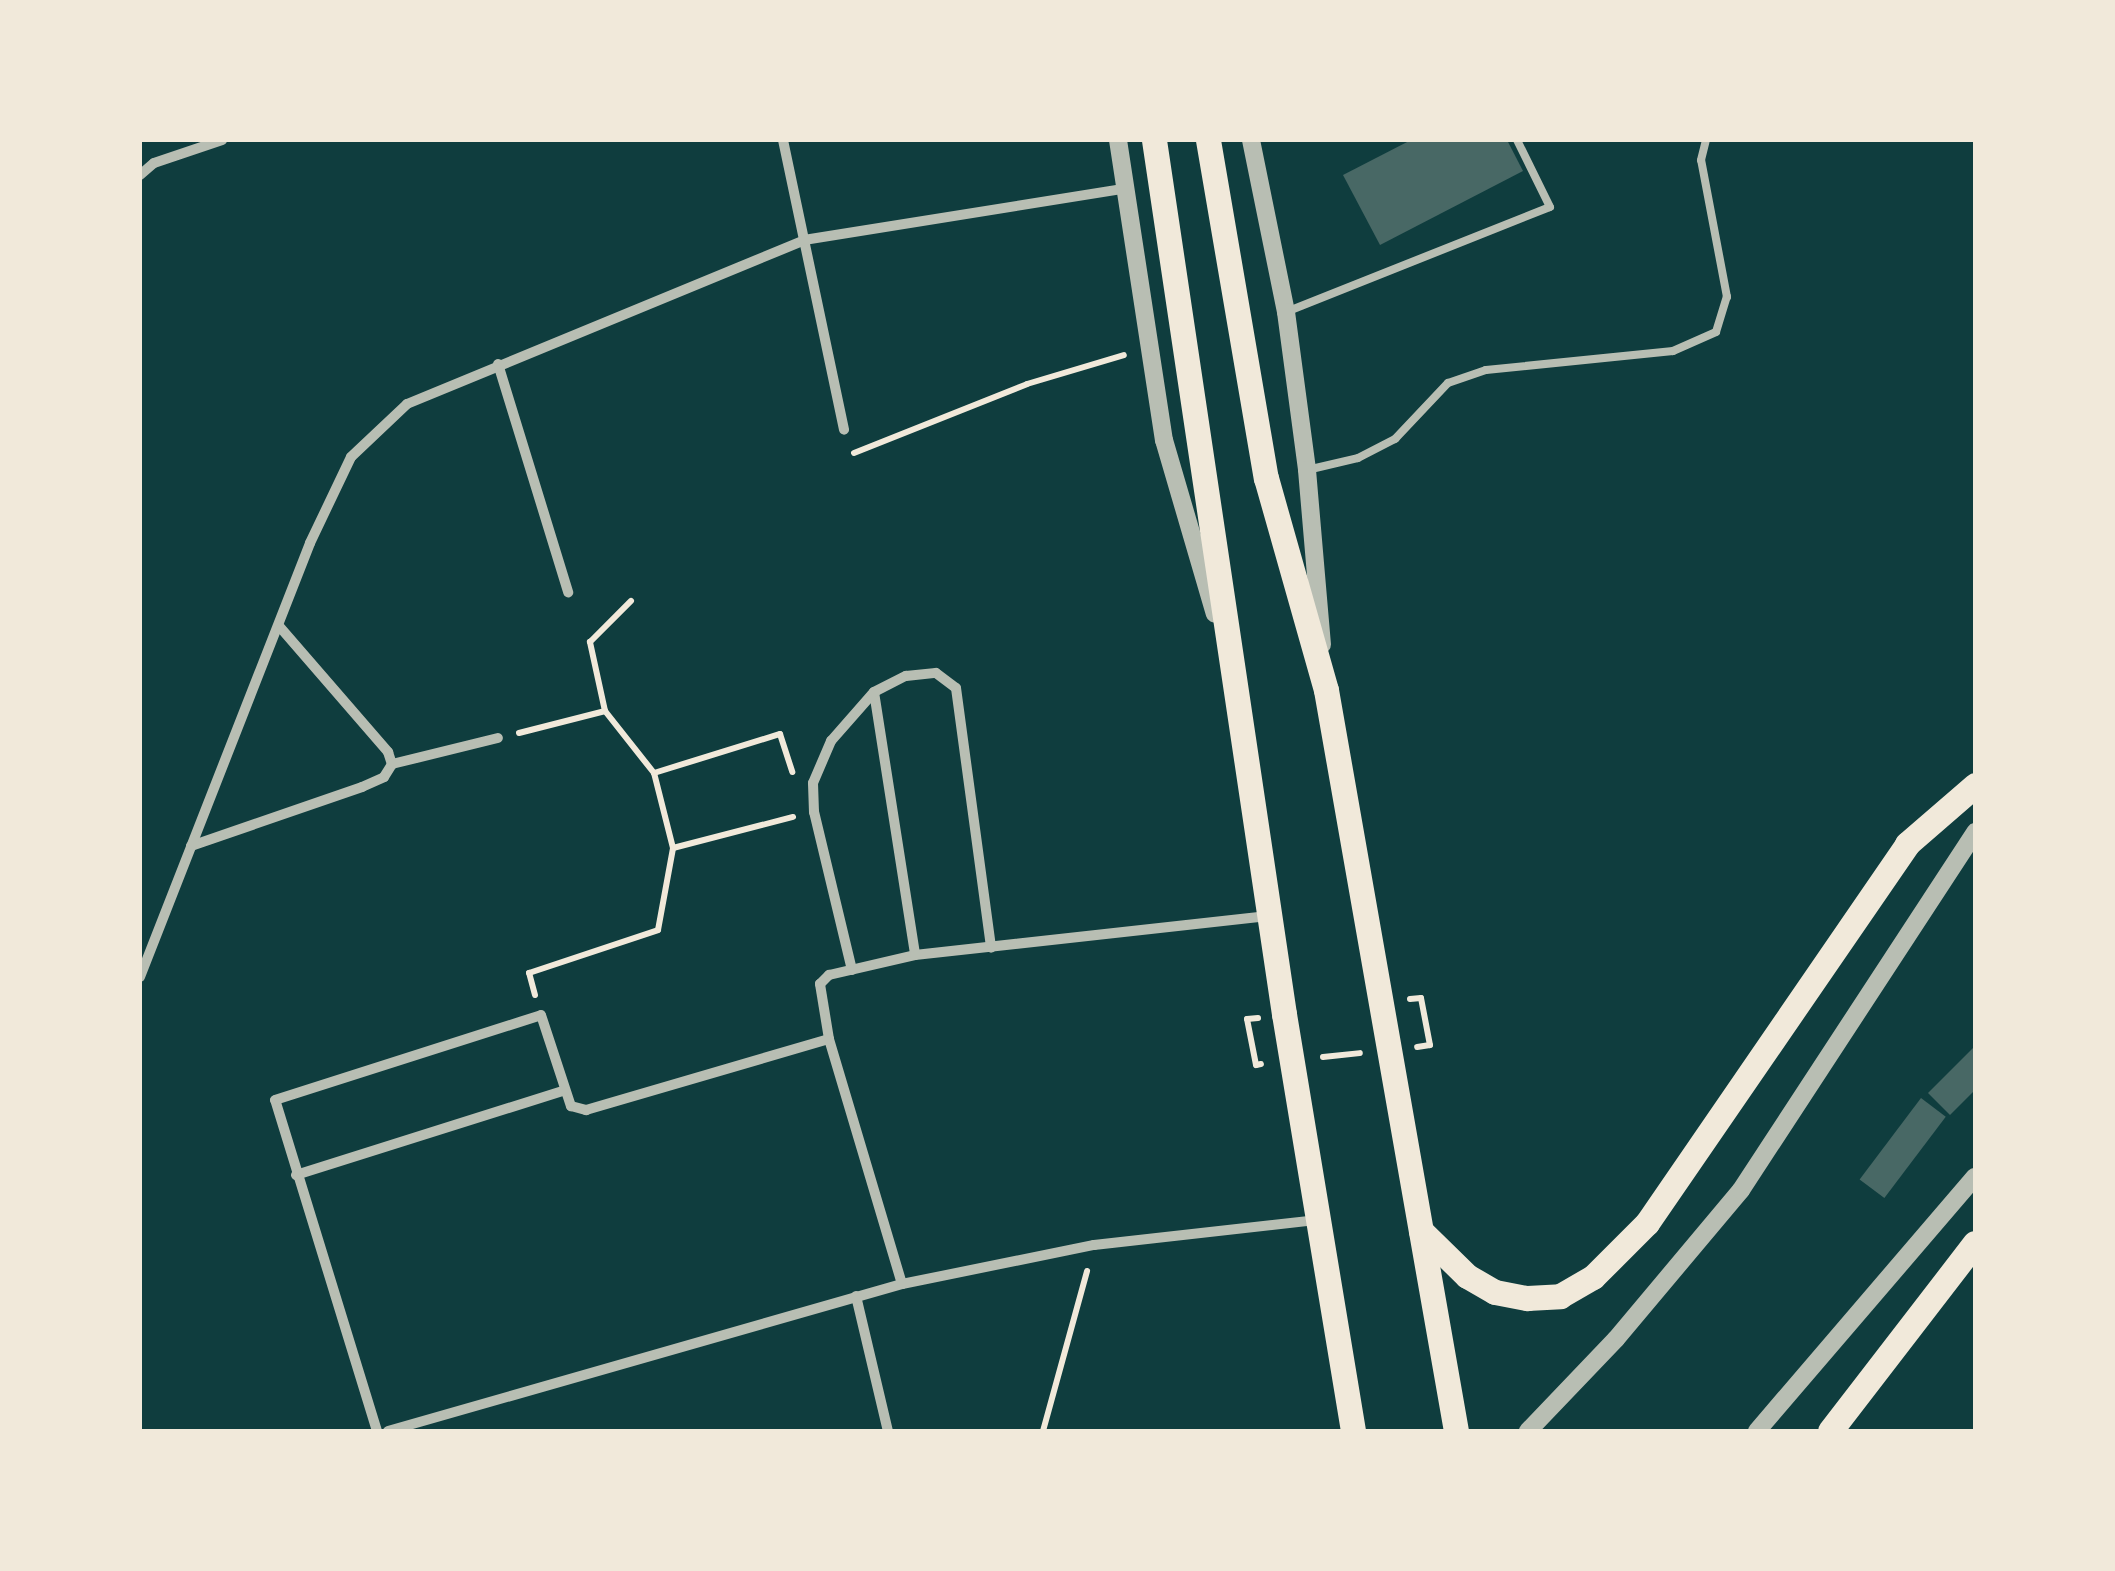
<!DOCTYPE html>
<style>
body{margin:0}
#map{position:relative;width:2115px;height:1571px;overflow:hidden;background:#0f3d3e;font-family:"Fira Sans",sans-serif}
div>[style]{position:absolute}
.building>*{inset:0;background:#486865;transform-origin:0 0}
.path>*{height:6px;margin:-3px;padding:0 3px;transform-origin:3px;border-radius:3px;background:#f1e9da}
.service>*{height:8px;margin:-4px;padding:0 4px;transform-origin:4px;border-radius:4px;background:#b8beb3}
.minor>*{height:10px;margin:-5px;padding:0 5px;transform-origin:5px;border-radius:5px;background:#b8beb3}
.tertiary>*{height:18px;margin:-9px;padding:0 9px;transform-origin:9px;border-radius:9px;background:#b8beb3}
.primary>*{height:25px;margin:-12.5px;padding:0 12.5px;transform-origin:12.5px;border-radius:12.5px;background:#f1e9da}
span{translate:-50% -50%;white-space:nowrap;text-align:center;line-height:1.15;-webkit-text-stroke:10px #f1e9da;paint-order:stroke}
.frame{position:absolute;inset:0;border:142px solid #f1e9da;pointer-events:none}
</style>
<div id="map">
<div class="building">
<i style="clip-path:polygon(1411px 140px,1507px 140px,1523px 171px,1380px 245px,1343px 175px)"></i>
<i style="clip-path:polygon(1975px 1046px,1975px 1090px,1950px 1115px,1928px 1093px)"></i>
<i style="left:1921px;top:1098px;width:31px;height:102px;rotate:37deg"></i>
</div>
<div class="path">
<i style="left:854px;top:453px;width:186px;rotate:-21.7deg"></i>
<i style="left:1027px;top:384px;width:101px;rotate:-16.6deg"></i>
<i style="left:519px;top:733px;width:89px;rotate:-14.3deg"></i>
<i style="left:654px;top:773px;width:132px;rotate:-17.2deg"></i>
<i style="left:780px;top:734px;width:40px;rotate:72deg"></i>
<i style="left:673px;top:848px;width:124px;rotate:-14.5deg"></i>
<i style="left:535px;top:995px;width:23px;rotate:-105deg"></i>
<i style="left:529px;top:973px;width:136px;rotate:-18.4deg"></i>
<i style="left:658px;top:930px;width:83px;rotate:-79.6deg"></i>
<i style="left:673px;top:848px;width:77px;rotate:-104.2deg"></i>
<i style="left:654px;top:773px;width:79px;rotate:-128.3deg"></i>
<i style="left:605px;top:711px;width:71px;rotate:-102.3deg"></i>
<i style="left:590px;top:642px;width:58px;rotate:-45deg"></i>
<i style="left:1410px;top:999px;width:11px;rotate:-5deg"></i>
<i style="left:1421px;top:998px;width:48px;rotate:79.2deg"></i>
<i style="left:1430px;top:1045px;width:13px;rotate:171deg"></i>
<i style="left:1258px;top:1018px;width:11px;rotate:175deg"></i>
<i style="left:1247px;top:1019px;width:47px;rotate:78.9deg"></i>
<i style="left:1256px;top:1065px;width:5px;rotate:-11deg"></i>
<i style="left:1323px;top:1057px;width:37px;rotate:-6deg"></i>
<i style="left:1043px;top:1431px;width:166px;rotate:-74.6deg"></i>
</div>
<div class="service">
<i style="left:1286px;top:312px;width:284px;rotate:-21.7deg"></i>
<i style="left:1550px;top:207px;width:75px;rotate:-116.2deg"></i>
<i style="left:1307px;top:470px;width:52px;rotate:-13.2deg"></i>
<i style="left:1358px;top:458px;width:42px;rotate:-27.2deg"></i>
<i style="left:1395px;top:439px;width:77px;rotate:-46.6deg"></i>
<i style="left:1448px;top:383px;width:40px;rotate:-18.9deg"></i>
<i style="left:1486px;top:370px;width:188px;rotate:-5.8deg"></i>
<i style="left:1673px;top:351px;width:47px;rotate:-23.8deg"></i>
<i style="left:1716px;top:332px;width:37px;rotate:-73deg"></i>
<i style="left:1727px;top:297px;width:139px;rotate:-100.7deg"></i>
<i style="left:1701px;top:160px;width:21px;rotate:-76deg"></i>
</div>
<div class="minor">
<i style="left:783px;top:140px;width:296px;rotate:78.1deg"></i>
<i style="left:140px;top:175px;width:18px;rotate:-41deg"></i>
<i style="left:154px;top:163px;width:72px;rotate:-18.7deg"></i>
<i style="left:498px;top:364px;width:239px;rotate:72.9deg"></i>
<i style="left:279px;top:626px;width:167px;rotate:49.1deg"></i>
<i style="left:388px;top:752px;width:13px;rotate:72deg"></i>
<i style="left:874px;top:692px;width:266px;rotate:81.1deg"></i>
<i style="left:191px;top:846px;width:181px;rotate:-19deg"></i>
<i style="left:362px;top:787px;width:24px;rotate:-24deg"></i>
<i style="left:384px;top:777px;width:15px;rotate:-58deg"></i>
<i style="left:392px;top:764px;width:109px;rotate:-13.8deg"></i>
<i style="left:852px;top:970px;width:163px;rotate:-103.5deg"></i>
<i style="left:814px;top:812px;width:29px;rotate:-92deg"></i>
<i style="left:813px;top:783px;width:46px;rotate:-66.8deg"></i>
<i style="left:831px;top:741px;width:65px;rotate:-48.7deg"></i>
<i style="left:874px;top:692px;width:36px;rotate:-27deg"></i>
<i style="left:906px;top:676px;width:30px;rotate:-6deg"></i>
<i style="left:936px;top:673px;width:25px;rotate:37deg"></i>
<i style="left:956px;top:688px;width:262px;rotate:82.3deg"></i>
<i style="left:140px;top:977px;width:466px;rotate:-68.6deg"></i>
<i style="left:310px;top:543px;width:95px;rotate:-64.5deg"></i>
<i style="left:351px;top:457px;width:77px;rotate:-43.4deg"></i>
<i style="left:407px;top:404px;width:430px;rotate:-22.4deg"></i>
<i style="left:804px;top:240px;width:323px;rotate:-9.1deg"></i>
<i style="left:296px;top:1175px;width:282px;rotate:-17.5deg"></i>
<i style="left:902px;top:1284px;width:256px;rotate:-106.6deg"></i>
<i style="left:829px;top:1039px;width:56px;rotate:-99.3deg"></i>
<i style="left:820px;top:984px;width:13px;rotate:-45deg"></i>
<i style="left:829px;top:975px;width:88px;rotate:-13.1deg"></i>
<i style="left:915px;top:955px;width:355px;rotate:-6.3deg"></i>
<i style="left:856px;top:1296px;width:139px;rotate:76.7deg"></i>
<i style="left:377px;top:1431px;width:346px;rotate:-107.1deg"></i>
<i style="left:275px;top:1100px;width:279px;rotate:-17.7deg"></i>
<i style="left:541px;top:1015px;width:96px;rotate:71.8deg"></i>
<i style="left:571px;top:1106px;width:16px;rotate:15deg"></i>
<i style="left:586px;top:1110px;width:253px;rotate:-16.3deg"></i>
<i style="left:388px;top:1431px;width:535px;rotate:-15.96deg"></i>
<i style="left:902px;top:1284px;width:196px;rotate:-11.5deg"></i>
<i style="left:1094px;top:1245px;width:223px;rotate:-6.4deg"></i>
</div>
<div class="tertiary">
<i style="left:1118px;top:140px;width:304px;rotate:81.3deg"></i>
<i style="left:1164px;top:440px;width:181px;rotate:73.7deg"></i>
<i style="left:1251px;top:140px;width:176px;rotate:78.5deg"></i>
<i style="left:1286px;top:312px;width:159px;rotate:82.4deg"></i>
<i style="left:1307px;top:470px;width:175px;rotate:85.1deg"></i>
<i style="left:1528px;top:1431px;width:127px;rotate:-46.3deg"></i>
<i style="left:1616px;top:1339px;width:194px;rotate:-50deg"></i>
<i style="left:1741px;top:1190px;width:428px;rotate:-56.8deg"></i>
<i style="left:1757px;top:1431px;width:335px;rotate:-49.4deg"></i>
</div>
<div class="primary">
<i style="left:1154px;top:140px;width:884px;rotate:81.54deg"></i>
<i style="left:1284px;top:1014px;width:423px;rotate:80.6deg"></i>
<i style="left:1208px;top:140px;width:343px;rotate:80.3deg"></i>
<i style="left:1266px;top:478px;width:220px;rotate:74.2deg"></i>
<i style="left:1326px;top:690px;width:752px;rotate:80.05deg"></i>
<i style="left:1421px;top:1231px;width:64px;rotate:44.4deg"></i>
<i style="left:1467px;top:1276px;width:32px;rotate:30deg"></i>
<i style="left:1495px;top:1292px;width:33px;rotate:11deg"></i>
<i style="left:1527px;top:1298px;width:33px;rotate:-3deg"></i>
<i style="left:1560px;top:1296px;width:38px;rotate:-30deg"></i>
<i style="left:1593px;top:1277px;width:76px;rotate:-45deg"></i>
<i style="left:1647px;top:1223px;width:460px;rotate:-55.5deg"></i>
<i style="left:1907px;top:844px;width:90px;rotate:-40.9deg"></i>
<i style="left:1830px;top:1431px;width:237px;rotate:-52.4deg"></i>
</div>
<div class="frame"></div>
</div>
